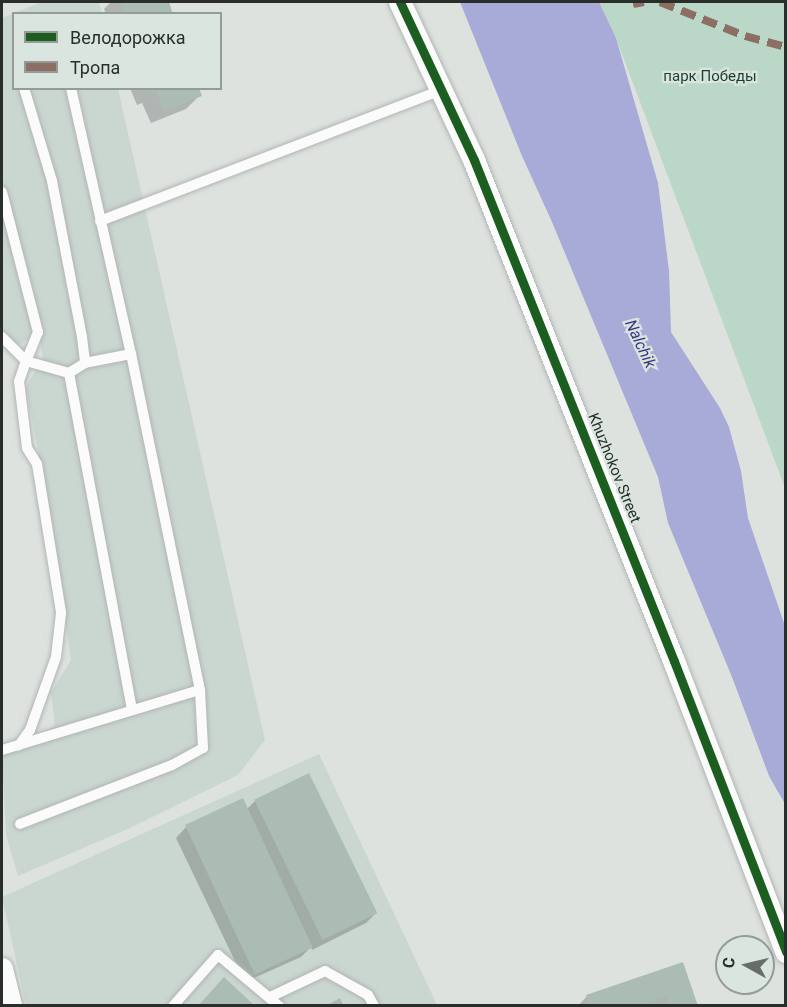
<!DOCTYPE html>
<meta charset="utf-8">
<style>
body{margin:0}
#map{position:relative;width:787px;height:1007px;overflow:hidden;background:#dde2df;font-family:Roboto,sans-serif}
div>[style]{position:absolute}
.built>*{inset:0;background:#cad7d0}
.green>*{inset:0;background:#bad7c8}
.water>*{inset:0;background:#a8aad7}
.shadow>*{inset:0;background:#0003}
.building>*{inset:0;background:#abbcb4;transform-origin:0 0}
.roads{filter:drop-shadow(0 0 2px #b2b5b3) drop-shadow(0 0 2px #b2b5b3)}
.lane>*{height:10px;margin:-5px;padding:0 5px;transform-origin:5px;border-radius:5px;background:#fafbfa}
.street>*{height:22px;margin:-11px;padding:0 11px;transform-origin:11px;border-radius:11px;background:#fafbfa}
.quiet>*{height:8px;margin-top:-4px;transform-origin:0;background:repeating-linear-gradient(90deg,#8d6e63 0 15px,transparent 0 23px)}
.cycleway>*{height:9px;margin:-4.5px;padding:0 4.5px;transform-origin:4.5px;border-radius:4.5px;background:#1b5e20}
span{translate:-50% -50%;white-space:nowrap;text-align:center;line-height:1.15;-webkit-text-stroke:4.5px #dae5df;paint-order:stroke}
.park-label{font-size:15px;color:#1a3e2e}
.street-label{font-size:15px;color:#292e2b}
.water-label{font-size:16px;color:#3d3483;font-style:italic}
.frame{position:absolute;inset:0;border:3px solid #292e2b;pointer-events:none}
.legend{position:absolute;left:12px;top:12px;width:210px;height:78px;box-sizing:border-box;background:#dae5df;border:2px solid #939c97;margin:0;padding:8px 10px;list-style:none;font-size:18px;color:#292e2b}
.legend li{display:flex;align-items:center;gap:12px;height:30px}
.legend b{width:30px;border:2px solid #939c97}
.north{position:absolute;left:715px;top:935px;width:60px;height:60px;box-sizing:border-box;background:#dae5df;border:2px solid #939c97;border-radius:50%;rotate:278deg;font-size:16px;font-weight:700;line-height:24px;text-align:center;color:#292e2b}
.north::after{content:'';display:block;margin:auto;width:21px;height:27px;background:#686d6a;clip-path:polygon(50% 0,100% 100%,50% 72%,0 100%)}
</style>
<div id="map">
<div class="built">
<i style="clip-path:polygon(42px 2px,99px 2px,102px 13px,14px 14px,14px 88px,118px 89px,265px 740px,238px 775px,130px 828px,18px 876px,6px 835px,2px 756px,55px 726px,51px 693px,71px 660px,47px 497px,26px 387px,43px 357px,38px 333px,20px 344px,2px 340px,2px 18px)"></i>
<i style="clip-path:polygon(319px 754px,437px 1005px,26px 1005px,2px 897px)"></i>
</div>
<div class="green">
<i style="clip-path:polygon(599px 2px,785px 2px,785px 488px,616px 38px)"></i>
</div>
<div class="water">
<i style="clip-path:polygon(460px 2px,599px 2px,616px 38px,658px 183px,669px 271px,671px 332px,720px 408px,729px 427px,741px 471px,748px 518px,785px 626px,785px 804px,769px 776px,732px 677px,668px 523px,658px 477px,552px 222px,522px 156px)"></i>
</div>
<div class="shadow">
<i style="clip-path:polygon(111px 2px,167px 2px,172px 14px,106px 14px,104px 9px)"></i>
<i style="clip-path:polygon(130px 88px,197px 88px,200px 95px,186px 109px,151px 123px,142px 103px,137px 105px)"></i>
<i style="clip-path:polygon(255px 801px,376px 913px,366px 923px,312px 950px,311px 947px,301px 957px,245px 982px,176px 838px,186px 827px,247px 809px)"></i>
<i style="clip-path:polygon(683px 964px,697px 1006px,578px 1006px,587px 996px)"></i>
</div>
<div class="building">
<i style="clip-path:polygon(120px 2px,169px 2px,173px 14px,125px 14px)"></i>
<i style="clip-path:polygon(148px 88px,199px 88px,202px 96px,164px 111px,156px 91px,150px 93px)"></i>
<i style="left:309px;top:773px;width:156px;height:61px;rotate:64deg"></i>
<i style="left:243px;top:798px;width:165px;height:64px;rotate:65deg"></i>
<i style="clip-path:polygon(683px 962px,698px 1006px,670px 1006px,667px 996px,639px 1006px,590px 1006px,586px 995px)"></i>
<i style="clip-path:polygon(224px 977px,255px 1006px,198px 1006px)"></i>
<i style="clip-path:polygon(340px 998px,344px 1006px,326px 1006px)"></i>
</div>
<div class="roads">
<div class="lane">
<i style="left:24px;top:88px;width:97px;rotate:73.2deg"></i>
<i style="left:52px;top:181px;width:159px;rotate:79.1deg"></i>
<i style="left:82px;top:337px;width:26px;rotate:83deg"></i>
<i style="left:85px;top:363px;width:19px;rotate:148deg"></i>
<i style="left:69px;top:373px;width:342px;rotate:79.4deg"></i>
<i style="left:71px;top:88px;width:273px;rotate:77.3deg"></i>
<i style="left:131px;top:354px;width:343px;rotate:78.4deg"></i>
<i style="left:2px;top:192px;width:145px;rotate:75.6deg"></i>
<i style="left:38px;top:332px;width:31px;rotate:112deg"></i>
<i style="left:26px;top:361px;width:45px;rotate:15.6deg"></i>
<i style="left:100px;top:221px;width:366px;rotate:-21deg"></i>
<i style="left:2px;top:337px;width:34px;rotate:45deg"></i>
<i style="left:26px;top:361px;width:21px;rotate:109deg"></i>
<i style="left:19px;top:381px;width:67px;rotate:83.2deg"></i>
<i style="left:27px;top:448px;width:19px;rotate:58deg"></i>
<i style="left:37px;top:464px;width:151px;rotate:80.8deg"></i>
<i style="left:61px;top:613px;width:44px;rotate:96.5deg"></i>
<i style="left:56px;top:657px;width:77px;rotate:109.6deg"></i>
<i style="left:30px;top:730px;width:19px;rotate:126deg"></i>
<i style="left:85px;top:363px;width:47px;rotate:-11.1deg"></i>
<i style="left:2px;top:750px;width:207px;rotate:-16.9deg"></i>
<i style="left:200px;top:690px;width:58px;rotate:87deg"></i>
<i style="left:203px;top:748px;width:35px;rotate:151deg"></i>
<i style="left:172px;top:765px;width:163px;rotate:158.8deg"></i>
<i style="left:270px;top:997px;width:61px;rotate:-25.3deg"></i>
<i style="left:325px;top:971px;width:49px;rotate:29.2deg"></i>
<i style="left:368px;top:995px;width:13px;rotate:61deg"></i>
<i style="left:173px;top:1006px;width:68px;rotate:-48.6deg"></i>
<i style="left:218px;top:955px;width:80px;rotate:39.9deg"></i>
</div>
<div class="street">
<i style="left:400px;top:2px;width:174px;rotate:64.9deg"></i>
<i style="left:474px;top:160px;width:539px;rotate:68.24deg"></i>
<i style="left:674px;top:661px;width:312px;rotate:68.9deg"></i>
<i style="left:2px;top:969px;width:38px;rotate:76deg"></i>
</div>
</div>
<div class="quiet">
<i style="left:660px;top:2px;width:92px;rotate:21.8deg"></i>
<i style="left:745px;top:36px;width:42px;rotate:15deg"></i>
<i style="left:633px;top:4px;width:11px;rotate:-10deg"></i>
</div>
<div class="cycleway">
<i style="left:400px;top:2px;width:174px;rotate:64.9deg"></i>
<i style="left:474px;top:160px;width:539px;rotate:68.24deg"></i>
<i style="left:674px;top:661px;width:312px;rotate:68.9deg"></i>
</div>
<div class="park-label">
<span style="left:710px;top:77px">парк Победы</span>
</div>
<div class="street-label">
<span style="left:614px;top:468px;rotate:68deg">Khuzhokov Street</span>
</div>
<div class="water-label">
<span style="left:640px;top:344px;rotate:65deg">Nalchik</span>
</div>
<div class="frame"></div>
<ul class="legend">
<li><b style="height:8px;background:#1b5e20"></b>Велодорожка</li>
<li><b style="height:8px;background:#8d6e63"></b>Тропа</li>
</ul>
<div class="north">С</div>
</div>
